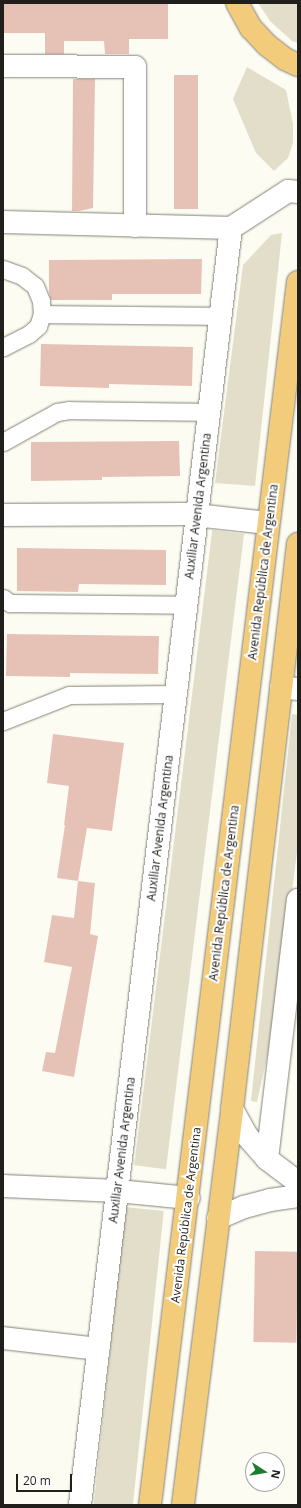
<!DOCTYPE html>
<meta charset="utf-8">
<style>
body{margin:0}
#map{position:relative;width:301px;height:1508px;overflow:hidden;background:#fdfcf2;font-family:"Open Sans",sans-serif}
div>[style]{position:absolute}
.green>*{inset:0;background:#e2deca;transform-origin:0 0}
.building>*{inset:0;background:#e6c2b6;transform-origin:0 0}
.roads{filter:drop-shadow(0 0 1px #838279) drop-shadow(0 0 1px #838279)}
.pedestrian>*{height:17px;margin:-8.5px;padding:0 8.5px;transform-origin:8.5px;border-radius:8.5px;background:#fff}
.minor>*{height:22px;margin:-11px;padding:0 11px;transform-origin:11px;border-radius:11px;background:#fff}
.primary>*{height:22px;margin:-11px;padding:0 11px;transform-origin:11px;border-radius:11px;background:#f2cc7b}
span{translate:-50% -50%;white-space:nowrap;text-align:center;line-height:1.15;-webkit-text-stroke:4px #fff;paint-order:stroke}
.street-label{font-size:12px;color:#201f1c}
.frame{position:absolute;inset:0;border:4px solid #201f1c;pointer-events:none}
.north{position:absolute;left:245px;top:1452px;width:40px;height:40px;box-sizing:border-box;background:#fff;border:1px solid #a6a5a4;border-radius:50%;rotate:102deg;font-size:11px;font-weight:700;line-height:16px;text-align:center;color:#201f1c}
.north::after{content:'';display:block;margin:auto;width:14px;height:18px;background:#1d7d2f;clip-path:polygon(50% 0,100% 100%,50% 72%,0 100%)}
.scale{position:absolute;left:16px;top:1474px;width:56px;height:18px;box-sizing:border-box;border:2px solid #201f1c;border-top:0;padding-left:5px;font-size:12px;line-height:14px;white-space:nowrap;color:#201f1c;-webkit-text-stroke:3px #fff;paint-order:stroke}
</style>
<div id="map">
<div class="green">
<i style="clip-path:polygon(258px 3px,298px 3px,298px 43px,292px 41px,270px 21px)"></i>
<i style="clip-path:polygon(247px 67px,286px 90px,293px 124px,293px 143px,288px 158px,274px 171px,256px 153px,233px 99px)"></i>
<i style="clip-path:polygon(282px 233px,255px 486px,215px 483px,243px 265px,271px 235px)"></i>
<i style="left:244px;top:534px;width:640px;height:32px;rotate:97deg"></i>
<i style="clip-path:polygon(292px 714px,298px 715px,298px 844px,277px 1013px,257px 1102px,251px 1101px)"></i>
<i style="left:125px;top:1207px;width:39px;height:300px;rotate:6deg"></i>
</div>
<div class="building">
<i style="clip-path:polygon(3px 3px,168px 3px,168px 39px,129px 39px,129px 54px,105px 54px,104px 41px,64px 41px,64px 54px,45px 54px,45px 33px,3px 33px)"></i>
<i style="left:174px;top:75px;width:24px;height:134px"></i>
<i style="clip-path:polygon(73px 79px,95px 79px,93px 208px,79px 211px,72px 211px)"></i>
<i style="clip-path:polygon(202px 259px,201px 294px,112px 294px,112px 300px,51px 300px,49px 293px,49px 260px)"></i>
<i style="clip-path:polygon(41px 344px,193px 347px,192px 386px,109px 384px,109px 388px,40px 386px)"></i>
<i style="clip-path:polygon(179px 441px,180px 476px,102px 477px,102px 480px,31px 481px,31px 442px)"></i>
<i style="clip-path:polygon(17px 548px,166px 550px,166px 585px,79px 584px,78px 592px,17px 591px)"></i>
<i style="clip-path:polygon(7px 634px,159px 636px,158px 674px,70px 673px,70px 677px,6px 676px)"></i>
<i style="clip-path:polygon(53px 734px,124px 743px,112px 831px,87px 828px,78px 881px,57px 878px,65px 825px,64px 825px,69px 786px,47px 783px)"></i>
<i style="clip-path:polygon(78px 881px,95px 883px,90px 934px,98px 936px,74px 1077px,42px 1071px,46px 1052px,55px 1053px,72px 967px,44px 962px,52px 915px,74px 918px)"></i>
<i style="left:255px;top:1251px;width:43px;height:91px;rotate:1deg"></i>
</div>
<div class="roads">
<div class="pedestrian">
<i style="left:3px;top:269px;width:20px;rotate:20deg"></i>
<i style="left:22px;top:276px;width:16px;rotate:38deg"></i>
<i style="left:35px;top:286px;width:16px;rotate:68deg"></i>
<i style="left:41px;top:301px;width:13px;rotate:86deg"></i>
<i style="left:42px;top:314px;width:13px;rotate:108deg"></i>
<i style="left:38px;top:326px;width:12px;rotate:138deg"></i>
<i style="left:29px;top:334px;width:29px;rotate:153deg"></i>
<i style="left:42px;top:314px;width:179px;rotate:0.6deg"></i>
<i style="left:3px;top:442px;width:62px;rotate:-29.1deg"></i>
<i style="left:57px;top:412px;width:12px;rotate:-9deg"></i>
<i style="left:69px;top:410px;width:139px;rotate:0.8deg"></i>
<i style="left:3px;top:598px;width:9px;rotate:36deg"></i>
<i style="left:10px;top:603px;width:177px;rotate:0.6deg"></i>
<i style="left:3px;top:721px;width:71px;rotate:-21.5deg"></i>
<i style="left:69px;top:695px;width:107px;rotate:-0.5deg"></i>
</div>
<div class="minor">
<i style="left:3px;top:66px;width:132px;rotate:0.4deg"></i>
<i style="left:135px;top:67px;width:159px;rotate:90deg"></i>
<i style="left:3px;top:222px;width:228px;rotate:1.5deg"></i>
<i style="left:3px;top:515px;width:183px;rotate:-0.3deg"></i>
<i style="left:186px;top:514px;width:82px;rotate:6.3deg"></i>
<i style="left:281px;top:687px;width:17px;rotate:7deg"></i>
<i style="left:232px;top:1109px;width:31px;rotate:61deg"></i>
<i style="left:247px;top:1136px;width:30px;rotate:49deg"></i>
<i style="left:267px;top:1159px;width:39px;rotate:37deg"></i>
<i style="left:267px;top:1159px;width:261px;rotate:-83.2deg"></i>
<i style="left:3px;top:1186px;width:115px;rotate:2.5deg"></i>
<i style="left:118px;top:1191px;width:71px;rotate:5.6deg"></i>
<i style="left:218px;top:1218px;width:28px;rotate:-23deg"></i>
<i style="left:244px;top:1207px;width:27px;rotate:-15deg"></i>
<i style="left:270px;top:1200px;width:28px;rotate:-8deg"></i>
<i style="left:3px;top:1338px;width:96px;rotate:6.6deg"></i>
<i style="left:80px;top:1505px;width:1286px;rotate:-83.26deg"></i>
<i style="left:231px;top:228px;width:68px;rotate:-33deg"></i>
<i style="left:288px;top:191px;width:10px;rotate:6deg"></i>
</div>
<div class="primary">
<i style="left:237px;top:3px;width:29px;rotate:61deg"></i>
<i style="left:251px;top:28px;width:23px;rotate:47deg"></i>
<i style="left:267px;top:45px;width:23px;rotate:38deg"></i>
<i style="left:285px;top:59px;width:14px;rotate:25deg"></i>
<i style="left:150px;top:1505px;width:1232px;rotate:-83.1deg"></i>
<i style="left:183px;top:1505px;width:399px;rotate:-82.9deg"></i>
<i style="left:232px;top:1109px;width:569px;rotate:-83.34deg"></i>
</div>
</div>
<div class="street-label">
<span style="left:198px;top:506px;rotate:-83deg">Auxiliar Avenida Argentina</span>
<span style="left:263px;top:572px;rotate:-83deg">Avenida República de Argentina</span>
<span style="left:160px;top:828px;rotate:-83deg">Auxiliar Avenida Argentina</span>
<span style="left:224px;top:893px;rotate:-83deg">Avenida República de Argentina</span>
<span style="left:122px;top:1150px;rotate:-83deg">Auxiliar Avenida Argentina</span>
<span style="left:186px;top:1215px;rotate:-83deg">Avenida República de Argentina</span>
</div>
<div class="frame"></div>
<div class="north">N</div>
<div class="scale">20 m</div>
</div>
